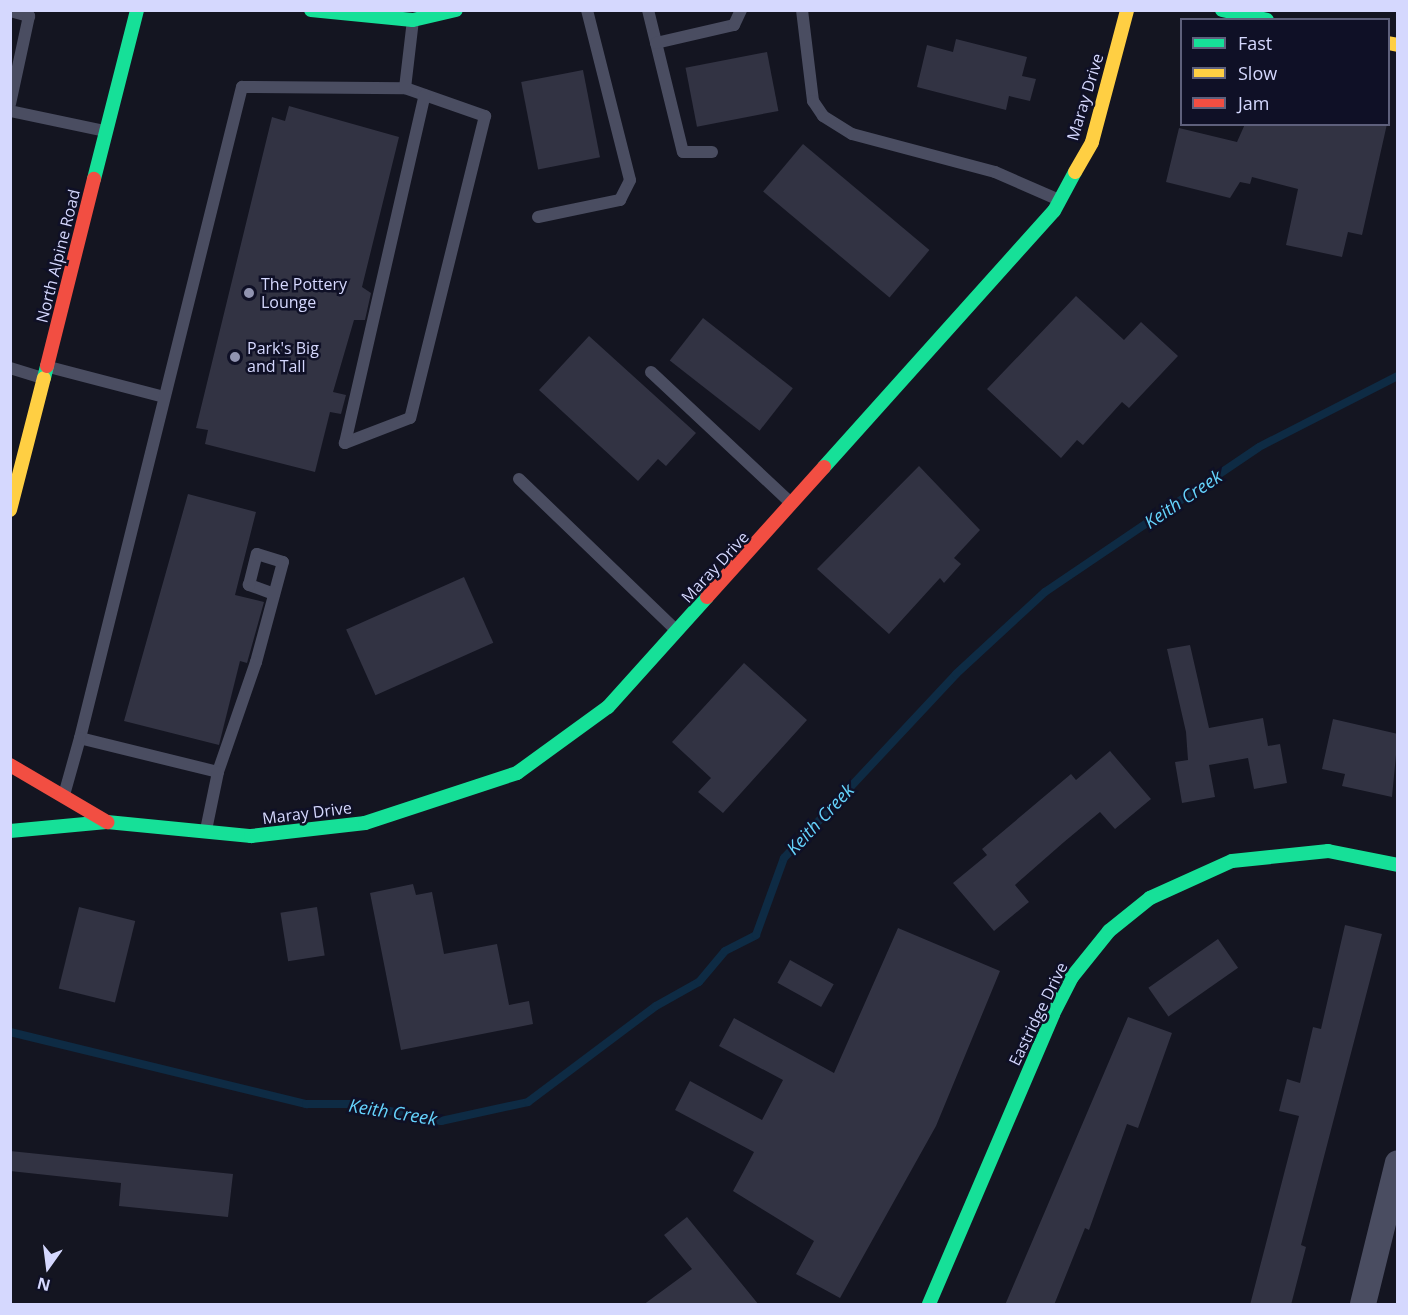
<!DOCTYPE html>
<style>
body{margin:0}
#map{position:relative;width:1408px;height:1315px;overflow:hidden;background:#141521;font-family:"Open Sans",sans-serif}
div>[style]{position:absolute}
.stream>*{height:8px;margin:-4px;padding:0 4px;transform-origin:4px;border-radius:4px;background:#0e2b44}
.building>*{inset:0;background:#323343;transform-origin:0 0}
.lane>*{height:12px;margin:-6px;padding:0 6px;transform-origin:6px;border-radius:6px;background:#4a4d61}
.street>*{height:26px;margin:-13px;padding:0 13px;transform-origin:13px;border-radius:13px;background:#4a4d61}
.fast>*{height:14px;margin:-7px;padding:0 7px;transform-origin:7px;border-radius:7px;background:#16e098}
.slow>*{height:14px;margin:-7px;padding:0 7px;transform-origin:7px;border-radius:7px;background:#ffcf43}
.jam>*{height:14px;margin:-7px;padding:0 7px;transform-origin:7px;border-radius:7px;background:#f24e42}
.dots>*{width:16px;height:16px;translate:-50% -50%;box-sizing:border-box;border:3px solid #0f1026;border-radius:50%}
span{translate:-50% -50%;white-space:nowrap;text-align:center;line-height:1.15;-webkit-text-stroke:5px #0f1026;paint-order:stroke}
.street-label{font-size:16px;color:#d5d8fe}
.poi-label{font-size:16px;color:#d5d8fe}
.left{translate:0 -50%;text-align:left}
.water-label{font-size:18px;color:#65d3fc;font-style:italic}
.frame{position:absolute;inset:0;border:12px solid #d5d8fe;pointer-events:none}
.legend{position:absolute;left:1180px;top:18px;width:210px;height:108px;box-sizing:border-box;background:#0f1026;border:2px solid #5e607c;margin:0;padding:8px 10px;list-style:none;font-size:18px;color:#d5d8fe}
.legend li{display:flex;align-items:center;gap:12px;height:30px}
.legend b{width:30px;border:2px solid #5e607c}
.north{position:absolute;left:18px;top:1237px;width:60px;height:60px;-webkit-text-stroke:4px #0f1026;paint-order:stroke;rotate:194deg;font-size:16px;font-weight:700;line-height:24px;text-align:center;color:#d5d8fe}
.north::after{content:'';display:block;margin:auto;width:21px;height:27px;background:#d5d8fe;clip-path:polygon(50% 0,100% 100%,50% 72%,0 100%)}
</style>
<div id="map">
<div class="stream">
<i style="left:10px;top:1032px;width:305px;rotate:13.7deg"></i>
<i style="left:306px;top:1104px;width:47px"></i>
<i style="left:353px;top:1104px;width:90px;rotate:10.9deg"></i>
<i style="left:441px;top:1121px;width:89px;rotate:-12.3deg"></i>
<i style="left:528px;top:1102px;width:160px;rotate:-36.9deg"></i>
<i style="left:656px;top:1006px;width:49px;rotate:-29.2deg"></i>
<i style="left:699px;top:982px;width:40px;rotate:-50deg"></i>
<i style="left:725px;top:951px;width:35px;rotate:-27deg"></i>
<i style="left:756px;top:935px;width:82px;rotate:-70deg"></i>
<i style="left:784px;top:858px;width:252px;rotate:-46.9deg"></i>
<i style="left:956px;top:674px;width:121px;rotate:-42.7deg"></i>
<i style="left:1045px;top:592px;width:258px;rotate:-34.1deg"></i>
<i style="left:1259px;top:447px;width:156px;rotate:-27.1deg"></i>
</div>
<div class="building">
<i style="clip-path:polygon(956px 39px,1027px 57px,1022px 76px,1036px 79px,1030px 101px,1009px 96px,1006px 110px,917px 87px,927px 45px,953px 52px)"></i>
<i style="left:767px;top:52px;width:60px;height:83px;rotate:79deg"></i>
<i style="left:583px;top:70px;width:89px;height:63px;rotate:79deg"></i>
<i style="clip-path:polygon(289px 106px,399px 137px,362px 287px,371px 293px,365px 320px,354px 320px,333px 392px,346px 395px,341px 414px,330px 412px,315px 472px,205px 444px,208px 430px,196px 428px,272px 117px,285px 121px)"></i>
<i style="clip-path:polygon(1245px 124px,1387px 124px,1362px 235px,1348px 232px,1342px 257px,1286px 245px,1298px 189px,1252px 177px,1250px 184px,1240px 182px,1230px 198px,1166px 182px,1179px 128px,1237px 142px)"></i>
<i style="left:803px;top:144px;width:165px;height:62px;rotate:40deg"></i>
<i style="clip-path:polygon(1076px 296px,1124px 340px,1141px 322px,1178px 356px,1129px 408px,1122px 402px,1083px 445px,1077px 440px,1061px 458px,987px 389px)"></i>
<i style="left:703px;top:318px;width:114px;height:54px;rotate:38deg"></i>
<i style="clip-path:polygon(589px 336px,696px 433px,666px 466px,658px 459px,638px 481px,539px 390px)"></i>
<i style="clip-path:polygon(919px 466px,980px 530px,954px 558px,961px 564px,944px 583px,940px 578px,889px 634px,817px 569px)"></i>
<i style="clip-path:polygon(188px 494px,256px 512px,235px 595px,264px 602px,247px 663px,240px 661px,219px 745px,124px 721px)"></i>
<i style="left:464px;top:577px;width:72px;height:129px;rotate:66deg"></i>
<i style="clip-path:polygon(1190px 645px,1209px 728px,1263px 718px,1268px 746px,1280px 744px,1287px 783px,1254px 789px,1248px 758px,1209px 765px,1215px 797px,1182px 803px,1175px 762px,1188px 760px,1186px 732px,1167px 649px)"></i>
<i style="clip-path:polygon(744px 663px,807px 720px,723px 813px,698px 792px,711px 778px,672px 742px)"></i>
<i style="clip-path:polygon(1333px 719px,1398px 734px,1392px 797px,1342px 786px,1345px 774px,1322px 769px)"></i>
<i style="clip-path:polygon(1110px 751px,1151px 799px,1115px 829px,1100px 812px,1064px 842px,1015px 885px,1029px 902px,994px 931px,953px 883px,987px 855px,982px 849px,1071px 774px,1076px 780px)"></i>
<i style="clip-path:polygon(413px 884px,416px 895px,432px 892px,444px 954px,497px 944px,509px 1005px,529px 1001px,533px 1024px,401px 1050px,370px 893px)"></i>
<i style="left:79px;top:907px;width:58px;height:84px;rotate:14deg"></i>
<i style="left:317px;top:907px;width:49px;height:37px;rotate:81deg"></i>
<i style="clip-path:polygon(1345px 925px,1382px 934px,1301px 1245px,1306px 1247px,1291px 1305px,1250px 1305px,1299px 1116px,1279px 1111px,1287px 1079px,1300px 1083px,1313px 1027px,1321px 1029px)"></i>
<i style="clip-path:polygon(898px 928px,1000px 971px,936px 1126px,840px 1298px,796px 1274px,814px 1241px,733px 1191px,754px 1152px,675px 1110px,690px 1081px,762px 1120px,783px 1080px,719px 1046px,734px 1018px,834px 1073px)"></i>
<i style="left:1218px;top:939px;width:35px;height:85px;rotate:55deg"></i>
<i style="left:790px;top:960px;width:50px;height:26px;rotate:29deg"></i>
<i style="clip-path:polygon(1128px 1017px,1172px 1033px,1138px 1128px,1127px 1124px,1089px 1230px,1085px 1228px,1054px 1305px,1005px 1305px)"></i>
<i style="clip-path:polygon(10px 1151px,233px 1174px,228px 1217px,119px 1206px,121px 1183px,10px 1171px)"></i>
<i style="clip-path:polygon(687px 1217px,759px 1305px,643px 1305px,692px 1269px,664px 1235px)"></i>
</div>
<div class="lane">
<i style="left:648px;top:10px;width:146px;rotate:76.2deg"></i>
<i style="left:683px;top:152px;width:29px"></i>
<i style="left:802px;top:10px;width:92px;rotate:83.1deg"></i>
<i style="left:813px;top:101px;width:18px;rotate:56deg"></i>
<i style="left:823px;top:116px;width:34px;rotate:32deg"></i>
<i style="left:852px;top:134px;width:148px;rotate:14.9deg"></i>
<i style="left:995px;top:172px;width:70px;rotate:23.6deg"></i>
<i style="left:10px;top:11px;width:20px;rotate:15deg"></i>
<i style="left:29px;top:16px;width:90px;rotate:102.2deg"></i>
<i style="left:656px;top:43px;width:80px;rotate:-13deg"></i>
<i style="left:734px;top:25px;width:17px;rotate:-65deg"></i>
<i style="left:405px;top:88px;width:85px;rotate:19.3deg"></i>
<i style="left:485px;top:116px;width:311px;rotate:103.9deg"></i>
<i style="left:410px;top:418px;width:70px;rotate:159deg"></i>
<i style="left:345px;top:443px;width:357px;rotate:-77.1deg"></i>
<i style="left:10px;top:111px;width:97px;rotate:11.9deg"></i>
<i style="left:538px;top:217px;width:84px;rotate:-11.7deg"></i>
<i style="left:620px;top:200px;width:22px;rotate:-63deg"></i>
<i style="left:630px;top:180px;width:175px;rotate:-104.2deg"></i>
<i style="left:49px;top:367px;width:119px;rotate:14.6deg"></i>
<i style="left:10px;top:368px;width:34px;rotate:17deg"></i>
<i style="left:651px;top:372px;width:190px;rotate:43.1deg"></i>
<i style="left:519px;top:479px;width:216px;rotate:43.9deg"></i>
<i style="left:274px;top:594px;width:27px;rotate:-160deg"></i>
<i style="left:249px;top:585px;width:32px;rotate:-76deg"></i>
<i style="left:257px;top:554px;width:27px;rotate:17deg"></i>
<i style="left:283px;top:562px;width:104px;rotate:105.1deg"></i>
<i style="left:256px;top:662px;width:116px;rotate:109.1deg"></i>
<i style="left:218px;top:772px;width:142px;rotate:-166.2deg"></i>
<i style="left:80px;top:738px;width:671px;rotate:-76.03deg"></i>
<i style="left:242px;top:87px;width:163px;rotate:0.4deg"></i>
<i style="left:405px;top:88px;width:68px;rotate:-83.3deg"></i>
<i style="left:64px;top:795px;width:59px;rotate:-74.3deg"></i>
<i style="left:206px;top:830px;width:59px;rotate:-78.3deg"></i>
</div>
<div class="street">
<i style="left:1363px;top:1304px;width:145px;rotate:-76.1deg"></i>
</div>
<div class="fast">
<i style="left:311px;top:10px;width:102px;rotate:5.6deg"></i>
<i style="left:413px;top:20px;width:44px;rotate:-13.1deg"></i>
<i style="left:1222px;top:10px;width:46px;rotate:12.5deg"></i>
<i style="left:94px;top:179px;width:174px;rotate:-75.7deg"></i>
<i style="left:44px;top:378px;width:12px;rotate:-76deg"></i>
<i style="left:824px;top:467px;width:344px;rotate:-48.1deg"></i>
<i style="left:1054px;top:211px;width:44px;rotate:-61.7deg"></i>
<i style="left:10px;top:831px;width:97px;rotate:-5.3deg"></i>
<i style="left:107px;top:822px;width:145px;rotate:5.6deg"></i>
<i style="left:251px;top:836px;width:115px;rotate:-6.5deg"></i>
<i style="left:365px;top:823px;width:160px;rotate:-18.2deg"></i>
<i style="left:517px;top:773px;width:112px;rotate:-36deg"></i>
<i style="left:608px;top:707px;width:148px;rotate:-48deg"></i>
<i style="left:929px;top:1304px;width:315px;rotate:-66.8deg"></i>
<i style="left:1053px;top:1014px;width:42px;rotate:-62.8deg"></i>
<i style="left:1072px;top:977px;width:59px;rotate:-51.2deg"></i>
<i style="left:1109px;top:931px;width:53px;rotate:-38.8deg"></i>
<i style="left:1150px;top:898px;width:90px;rotate:-24.3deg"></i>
<i style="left:1232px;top:861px;width:97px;rotate:-5.9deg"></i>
<i style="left:1328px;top:851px;width:71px;rotate:11.3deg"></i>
</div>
<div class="slow">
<i style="left:1388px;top:43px;width:10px;rotate:11deg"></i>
<i style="left:1075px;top:172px;width:34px;rotate:-60deg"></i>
<i style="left:1092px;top:142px;width:137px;rotate:-75.1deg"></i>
<i style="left:10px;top:510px;width:136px;rotate:-75.6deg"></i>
</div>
<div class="jam">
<i style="left:47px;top:366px;width:193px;rotate:-75.9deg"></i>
<i style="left:707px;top:597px;width:175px;rotate:-48deg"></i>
<i style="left:10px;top:765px;width:113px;rotate:30.4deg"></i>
</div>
<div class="dots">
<i style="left:249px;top:293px;background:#9194b1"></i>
<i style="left:235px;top:357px;background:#9194b1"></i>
</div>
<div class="street-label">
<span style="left:1085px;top:97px;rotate:-73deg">Maray Drive</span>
<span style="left:58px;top:256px;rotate:-76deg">North Alpine Road</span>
<span style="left:715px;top:567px;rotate:-47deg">Maray Drive</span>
<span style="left:307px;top:813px;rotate:-7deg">Maray Drive</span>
<span style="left:1038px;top:1014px;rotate:-64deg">Eastridge Drive</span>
</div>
<div class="poi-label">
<span class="left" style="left:261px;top:293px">The Pottery<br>Lounge</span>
<span class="left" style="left:247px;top:357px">Park's Big<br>and Tall</span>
</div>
<div class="water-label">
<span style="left:1183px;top:499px;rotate:-34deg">Keith Creek</span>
<span style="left:820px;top:819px;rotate:-47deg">Keith Creek</span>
<span style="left:393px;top:1112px;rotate:9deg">Keith Creek</span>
</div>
<div class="frame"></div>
<ul class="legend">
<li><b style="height:8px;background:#16e098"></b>Fast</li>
<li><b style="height:8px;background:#ffcf43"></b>Slow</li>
<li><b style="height:8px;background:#f24e42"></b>Jam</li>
</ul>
<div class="north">N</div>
</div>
